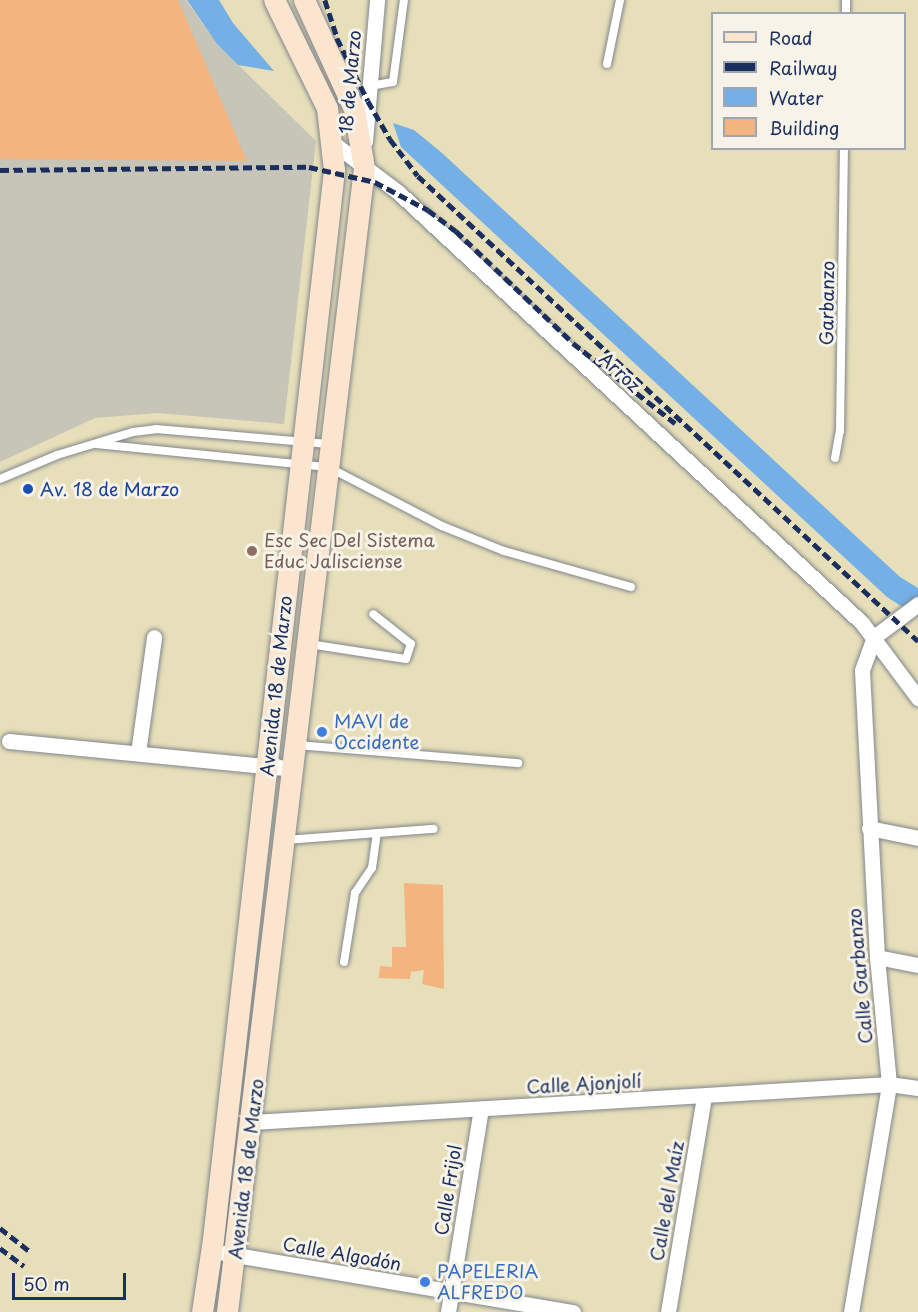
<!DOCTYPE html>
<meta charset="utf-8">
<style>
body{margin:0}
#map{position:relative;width:918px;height:1312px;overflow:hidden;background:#e7dfba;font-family:"Playpen Sans",sans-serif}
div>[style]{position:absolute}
.industrial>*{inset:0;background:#c6c5b8}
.water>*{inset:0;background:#74afe5}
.building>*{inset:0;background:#f3b480}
.roads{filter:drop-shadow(0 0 2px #81878c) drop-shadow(0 0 2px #81878c)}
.lane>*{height:8px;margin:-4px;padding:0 4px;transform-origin:4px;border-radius:4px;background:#fff}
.street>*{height:15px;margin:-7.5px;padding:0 7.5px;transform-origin:7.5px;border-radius:7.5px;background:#fff}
.secondary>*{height:21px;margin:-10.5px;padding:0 10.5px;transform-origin:10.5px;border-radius:10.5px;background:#fce5cf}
.rail>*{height:4.5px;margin-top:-2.25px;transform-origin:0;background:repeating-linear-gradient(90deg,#1b2f5e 0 9px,transparent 0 13.5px)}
.dots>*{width:16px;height:16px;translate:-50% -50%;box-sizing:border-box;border:3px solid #f7f3e8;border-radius:50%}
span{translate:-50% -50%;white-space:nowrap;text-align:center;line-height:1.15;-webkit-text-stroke:6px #f7f3e8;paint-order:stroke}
.street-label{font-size:18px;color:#1b2f5e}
.transit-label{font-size:18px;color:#164399}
.left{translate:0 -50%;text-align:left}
.education-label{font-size:18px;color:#785e54}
.shop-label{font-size:18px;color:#366cbe}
.legend{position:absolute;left:711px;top:12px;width:195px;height:138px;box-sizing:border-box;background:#f7f3e8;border:2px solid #9fa5b1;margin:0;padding:8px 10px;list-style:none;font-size:18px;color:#1b2f5e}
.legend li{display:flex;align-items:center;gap:12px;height:30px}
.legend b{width:30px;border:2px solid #9fa5b1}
.scale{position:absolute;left:12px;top:1273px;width:114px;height:27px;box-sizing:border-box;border:3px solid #1b2f5e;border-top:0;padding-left:8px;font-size:18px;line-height:21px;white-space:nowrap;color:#1b2f5e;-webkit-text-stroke:4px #f7f3e8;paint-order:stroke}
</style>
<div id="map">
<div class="industrial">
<i style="clip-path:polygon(0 0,186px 0,217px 44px,316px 141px,284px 424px,158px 413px,95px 418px,0 462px)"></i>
</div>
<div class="water">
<i style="clip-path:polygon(187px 0,219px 0,233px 23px,274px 71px,238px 65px,217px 44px)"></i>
<i style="clip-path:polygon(393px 123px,414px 130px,442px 153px,900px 577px,918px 588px,918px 617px,887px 597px,401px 147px)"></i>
</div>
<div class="building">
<i style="clip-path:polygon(0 0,178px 0,247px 161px,0 159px)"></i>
<i style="clip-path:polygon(404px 883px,443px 885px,444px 989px,422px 984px,424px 970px,411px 972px,410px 979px,379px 978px,380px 966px,392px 967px,392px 947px,406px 947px)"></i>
</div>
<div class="roads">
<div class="lane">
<i style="left:846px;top:14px;width:14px;rotate:-90deg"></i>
<i style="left:607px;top:64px;width:65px;rotate:-78.5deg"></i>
<i style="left:370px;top:86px;width:23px;rotate:-10deg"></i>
<i style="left:393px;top:82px;width:83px;rotate:-82.4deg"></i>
<i style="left:96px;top:444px;width:233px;rotate:5.7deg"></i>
<i style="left:328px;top:467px;width:128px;rotate:27.4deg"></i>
<i style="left:442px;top:526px;width:67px;rotate:22deg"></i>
<i style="left:504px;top:551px;width:132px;rotate:15.8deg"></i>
<i style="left:835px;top:458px;width:27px;rotate:-80deg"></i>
<i style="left:840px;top:431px;width:283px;rotate:-89.2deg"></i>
<i style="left:0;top:479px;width:62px;rotate:-22.8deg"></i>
<i style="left:57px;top:455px;width:79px;rotate:-16.8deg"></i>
<i style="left:133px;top:432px;width:23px;rotate:-7deg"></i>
<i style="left:156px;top:429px;width:173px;rotate:5deg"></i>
<i style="left:309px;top:644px;width:98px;rotate:8.8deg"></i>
<i style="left:406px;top:659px;width:16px;rotate:-72deg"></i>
<i style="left:411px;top:644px;width:48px;rotate:-141.7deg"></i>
<i style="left:297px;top:745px;width:222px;rotate:4.7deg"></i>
<i style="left:286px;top:840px;width:148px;rotate:-4.3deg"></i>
<i style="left:344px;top:962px;width:70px;rotate:-80.9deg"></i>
<i style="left:355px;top:893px;width:30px;rotate:-56deg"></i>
<i style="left:372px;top:868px;width:35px;rotate:-82deg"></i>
</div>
<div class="street">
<i style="left:365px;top:141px;width:142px;rotate:-85.1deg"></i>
<i style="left:333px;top:143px;width:83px;rotate:37.1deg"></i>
<i style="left:399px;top:193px;width:632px;rotate:42.88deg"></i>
<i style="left:862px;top:623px;width:94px;rotate:53.3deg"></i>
<i style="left:9px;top:741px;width:285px;rotate:5.6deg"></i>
<i style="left:138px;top:753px;width:117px;rotate:-82.1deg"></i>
<i style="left:869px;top:828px;width:50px;rotate:11.5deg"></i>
<i style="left:877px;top:957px;width:42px;rotate:11deg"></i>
<i style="left:252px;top:1122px;width:638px;rotate:-3.41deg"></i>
<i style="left:889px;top:1084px;width:29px;rotate:8deg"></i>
<i style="left:224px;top:1253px;width:354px;rotate:9.6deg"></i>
<i style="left:448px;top:1312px;width:206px;rotate:-80.8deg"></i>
<i style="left:668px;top:1312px;width:218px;rotate:-80.5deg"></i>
<i style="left:851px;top:1312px;width:231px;rotate:-80.5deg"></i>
<i style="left:889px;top:1084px;width:128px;rotate:-95.4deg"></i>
<i style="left:877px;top:957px;width:287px;rotate:-93deg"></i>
<i style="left:862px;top:670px;width:35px;rotate:-70deg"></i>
<i style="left:874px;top:637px;width:55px;rotate:-36.9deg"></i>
</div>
<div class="secondary">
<i style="left:202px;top:1312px;width:74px;rotate:-81.4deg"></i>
<i style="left:213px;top:1239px;width:1076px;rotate:-83.54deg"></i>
<i style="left:334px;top:170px;width:62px;rotate:-96.4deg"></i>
<i style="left:327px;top:108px;width:120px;rotate:-116.1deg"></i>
<i style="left:227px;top:1312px;width:1152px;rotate:-83.17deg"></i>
<i style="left:364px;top:168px;width:60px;rotate:-99.6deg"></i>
<i style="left:354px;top:109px;width:120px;rotate:-114.6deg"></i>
</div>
</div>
<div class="rail">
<i style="left:325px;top:0;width:40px;rotate:72deg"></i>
<i style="left:337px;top:38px;width:70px;rotate:63.8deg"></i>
<i style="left:368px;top:101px;width:44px;rotate:59.9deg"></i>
<i style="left:390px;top:139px;width:46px;rotate:52.9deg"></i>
<i style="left:418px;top:176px;width:683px;rotate:42.92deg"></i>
<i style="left:0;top:170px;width:309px;rotate:-0.6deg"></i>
<i style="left:309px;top:167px;width:68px;rotate:12.8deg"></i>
<i style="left:375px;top:182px;width:60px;rotate:27.8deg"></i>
<i style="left:428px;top:210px;width:35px;rotate:37deg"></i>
<i style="left:456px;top:231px;width:162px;rotate:43.7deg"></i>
<i style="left:573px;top:343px;width:130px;rotate:38.1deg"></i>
<i style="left:0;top:1228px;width:39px;rotate:38deg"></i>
<i style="left:0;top:1248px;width:30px;rotate:37deg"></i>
</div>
<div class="dots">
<i style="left:28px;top:489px;background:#1a4fb4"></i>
<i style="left:252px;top:551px;background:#8d6e63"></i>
<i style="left:322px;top:732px;background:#3f7fe0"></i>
<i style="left:425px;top:1282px;background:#3f7fe0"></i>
</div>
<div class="street-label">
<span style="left:350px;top:82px;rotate:-85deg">18 de Marzo</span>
<span style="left:827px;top:303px;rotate:-89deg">Garbanzo</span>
<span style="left:620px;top:372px;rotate:43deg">Arroz</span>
<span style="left:276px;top:686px;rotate:-84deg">Avenida 18 de Marzo</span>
<span style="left:860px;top:976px;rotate:-95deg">Calle Garbanzo</span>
<span style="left:584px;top:1084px;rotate:-3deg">Calle Ajonjolí</span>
<span style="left:246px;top:1169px;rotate:-83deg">Avenida 18 de Marzo</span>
<span style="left:448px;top:1190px;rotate:-81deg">Calle Frijol</span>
<span style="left:667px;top:1201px;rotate:-80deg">Calle del Maíz</span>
<span style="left:342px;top:1254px;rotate:10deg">Calle Algodón</span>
</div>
<div class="transit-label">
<span class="left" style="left:40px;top:489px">Av. 18 de Marzo</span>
</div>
<div class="education-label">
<span class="left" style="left:264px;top:551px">Esc Sec Del Sistema<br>Educ Jalisciense</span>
</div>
<div class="shop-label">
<span class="left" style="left:334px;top:732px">MAVI de<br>Occidente</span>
<span class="left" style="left:437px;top:1282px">PAPELERIA<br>ALFREDO</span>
</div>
<ul class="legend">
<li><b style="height:8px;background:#fce5cf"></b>Road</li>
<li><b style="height:8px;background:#1b2f5e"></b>Railway</li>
<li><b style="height:16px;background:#74afe5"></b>Water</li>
<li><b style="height:16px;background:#f3b480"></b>Building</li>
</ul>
<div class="scale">50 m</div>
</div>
